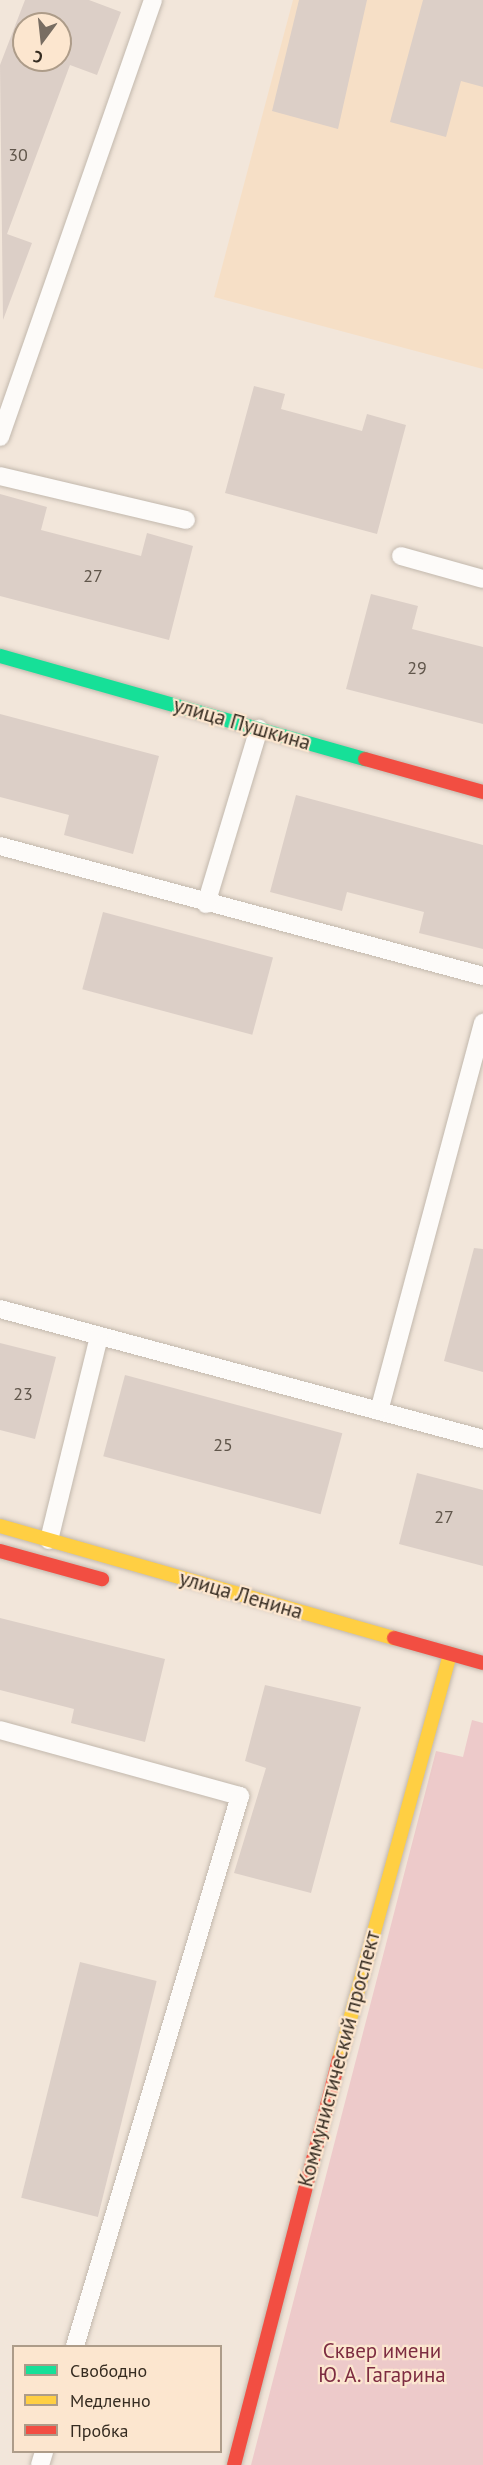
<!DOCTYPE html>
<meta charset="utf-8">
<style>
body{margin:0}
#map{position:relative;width:483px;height:2465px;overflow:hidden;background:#f2e6da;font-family:"PT Sans",sans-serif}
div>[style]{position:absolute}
.built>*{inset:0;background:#f6dfc6}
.green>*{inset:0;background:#edcaca}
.building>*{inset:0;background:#dccfc7;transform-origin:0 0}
.roads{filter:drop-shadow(0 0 2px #c2b8ad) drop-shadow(0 0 2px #c2b8ad)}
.lane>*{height:18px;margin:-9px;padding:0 9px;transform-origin:9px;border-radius:9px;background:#fdfbf9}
.fast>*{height:14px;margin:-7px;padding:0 7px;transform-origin:7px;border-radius:7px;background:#16e098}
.slow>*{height:14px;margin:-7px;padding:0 7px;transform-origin:7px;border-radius:7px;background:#ffcf43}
.jam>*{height:14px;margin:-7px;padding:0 7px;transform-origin:7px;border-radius:7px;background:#f24e42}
span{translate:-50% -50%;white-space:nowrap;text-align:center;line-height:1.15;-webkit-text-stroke:4.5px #fce6cf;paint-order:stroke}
.number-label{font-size:18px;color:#60564b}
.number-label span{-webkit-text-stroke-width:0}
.street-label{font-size:21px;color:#362c21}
.park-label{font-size:21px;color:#7d2c41}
.legend{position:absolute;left:12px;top:2345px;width:210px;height:108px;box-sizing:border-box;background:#fce6cf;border:2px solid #ad9c89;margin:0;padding:8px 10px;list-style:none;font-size:18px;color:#362c21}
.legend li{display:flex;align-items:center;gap:12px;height:30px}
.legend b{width:30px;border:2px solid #ad9c89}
.north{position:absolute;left:12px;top:12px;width:60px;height:60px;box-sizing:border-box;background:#fce6cf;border:2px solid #ad9c89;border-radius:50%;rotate:195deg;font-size:16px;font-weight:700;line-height:24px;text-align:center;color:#362c21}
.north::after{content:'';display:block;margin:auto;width:21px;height:27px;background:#786d62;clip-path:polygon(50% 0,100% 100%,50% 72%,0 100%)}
</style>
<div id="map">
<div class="built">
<i style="clip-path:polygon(293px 0,483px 0,483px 369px,214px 297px)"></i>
</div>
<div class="green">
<i style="clip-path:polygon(472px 1720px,483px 1723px,483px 2465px,251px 2465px,436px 1751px,463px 1757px)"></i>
</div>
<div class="building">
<i style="clip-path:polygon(evenodd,25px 0,89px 0,121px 12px,97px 75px,70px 65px,7px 234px,32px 243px,3px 320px,0 65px,25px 0,24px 24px,60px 24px,60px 60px,24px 60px,24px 24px)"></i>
<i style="clip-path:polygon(299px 0,367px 0,338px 129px,272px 111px)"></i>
<i style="clip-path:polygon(423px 0,483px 0,483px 87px,461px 81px,446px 137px,390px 122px)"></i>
<i style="clip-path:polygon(254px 386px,285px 394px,281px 409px,362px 431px,367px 414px,406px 425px,377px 534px,225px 493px)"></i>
<i style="clip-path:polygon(0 494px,47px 507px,41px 530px,141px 556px,147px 533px,193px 546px,169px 640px,0 596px)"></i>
<i style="clip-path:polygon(371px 594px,418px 606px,412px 629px,483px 647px,483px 724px,346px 689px)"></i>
<i style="clip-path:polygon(0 714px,159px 756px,133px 854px,64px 835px,69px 815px,0 797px)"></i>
<i style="clip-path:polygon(296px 795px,483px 845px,483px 949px,419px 933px,424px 912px,347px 892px,342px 911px,270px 892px)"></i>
<i style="left:103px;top:912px;width:176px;height:80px;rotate:15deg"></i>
<i style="clip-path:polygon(474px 1248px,483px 1249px,483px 1372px,444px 1361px)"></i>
<i style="clip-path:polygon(0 1343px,56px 1357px,35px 1439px,0 1430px)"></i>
<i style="left:125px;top:1375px;width:225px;height:84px;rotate:15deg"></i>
<i style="clip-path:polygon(417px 1473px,483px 1490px,483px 1566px,399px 1544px)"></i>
<i style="clip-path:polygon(0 1618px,165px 1659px,145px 1742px,71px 1723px,74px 1709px,0 1690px)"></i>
<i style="clip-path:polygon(265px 1685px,361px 1707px,311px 1893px,234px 1873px,266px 1768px,245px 1761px)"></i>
<i style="left:80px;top:1962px;width:79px;height:243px;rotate:14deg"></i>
</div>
<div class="roads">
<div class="lane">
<i style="left:0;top:437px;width:463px;rotate:-70.7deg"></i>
<i style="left:0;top:476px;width:191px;rotate:13.3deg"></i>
<i style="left:401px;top:556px;width:85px;rotate:15.7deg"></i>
<i style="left:0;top:846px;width:500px;rotate:15.06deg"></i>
<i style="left:206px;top:904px;width:183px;rotate:-73.2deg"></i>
<i style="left:0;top:1309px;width:500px;rotate:15.06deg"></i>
<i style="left:379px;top:1411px;width:402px;rotate:-75deg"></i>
<i style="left:49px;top:1540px;width:210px;rotate:-76.2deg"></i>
<i style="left:0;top:1730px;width:249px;rotate:15.4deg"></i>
<i style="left:240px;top:1796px;width:574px;rotate:106.7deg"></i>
<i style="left:40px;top:2465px;width:14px;rotate:-73deg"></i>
</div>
<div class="fast">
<i style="left:0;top:656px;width:379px;rotate:15.8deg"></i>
</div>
<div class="slow">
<i style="left:0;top:1526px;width:410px;rotate:15.9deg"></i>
<i style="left:339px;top:2060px;width:421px;rotate:-74.7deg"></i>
</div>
<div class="jam">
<i style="left:365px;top:759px;width:123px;rotate:15.6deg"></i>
<i style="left:0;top:1551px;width:106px;rotate:15.4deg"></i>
<i style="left:394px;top:1638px;width:92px;rotate:15.7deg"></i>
<i style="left:234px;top:2465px;width:418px;rotate:-75.5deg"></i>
</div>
</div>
<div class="number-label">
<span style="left:18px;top:155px">30</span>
<span style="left:93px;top:576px">27</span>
<span style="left:417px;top:668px">29</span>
<span style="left:23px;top:1394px">23</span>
<span style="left:223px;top:1445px">25</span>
<span style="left:444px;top:1517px">27</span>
</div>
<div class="street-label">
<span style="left:242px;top:724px;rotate:16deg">улица Пушкина</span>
<span style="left:241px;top:1595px;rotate:16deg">улица Ленина</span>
<span style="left:339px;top:2059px;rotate:-75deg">Коммунистический проспект</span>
</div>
<div class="park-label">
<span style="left:382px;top:2363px">Сквер имени<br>Ю. А. Гагарина</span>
</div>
<ul class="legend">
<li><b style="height:8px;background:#16e098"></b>Свободно</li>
<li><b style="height:8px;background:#ffcf43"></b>Медленно</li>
<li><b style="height:8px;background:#f24e42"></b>Пробка</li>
</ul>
<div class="north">С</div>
</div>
